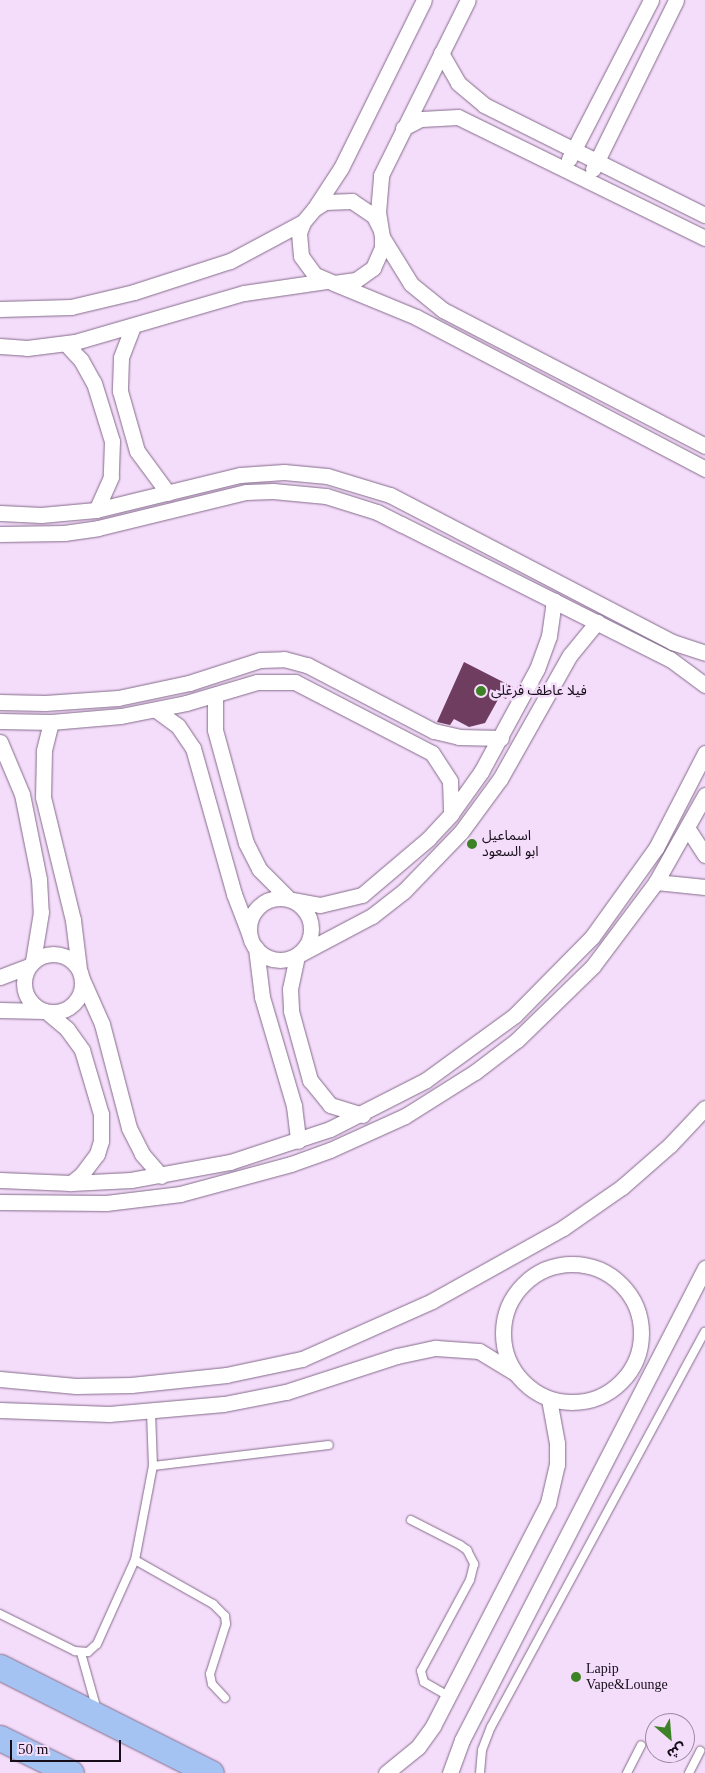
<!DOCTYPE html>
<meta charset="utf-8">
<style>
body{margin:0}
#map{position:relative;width:705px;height:1773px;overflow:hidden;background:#f4ddfa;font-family:"Times New Roman","Noto Sans Arabic",serif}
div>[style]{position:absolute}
.building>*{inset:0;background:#6e3d5f}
.roads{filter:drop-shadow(0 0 1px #846b8b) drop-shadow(0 0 1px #846b8b)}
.lane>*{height:8px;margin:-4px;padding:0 4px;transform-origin:4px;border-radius:4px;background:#fff}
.street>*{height:15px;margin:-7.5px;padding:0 7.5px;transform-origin:7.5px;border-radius:7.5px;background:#fff}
.street>.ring{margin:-7.5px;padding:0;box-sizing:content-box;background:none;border:15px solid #fff;border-radius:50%}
.primary>*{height:25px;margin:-12.5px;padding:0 12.5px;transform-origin:12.5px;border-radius:12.5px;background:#a4c3f3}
.dots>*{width:14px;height:14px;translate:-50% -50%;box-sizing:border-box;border:2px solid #f4ddfa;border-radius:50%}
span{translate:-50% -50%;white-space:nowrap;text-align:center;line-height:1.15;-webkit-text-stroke:5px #f4ddfa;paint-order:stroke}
.poi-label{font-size:14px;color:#170d1a}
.left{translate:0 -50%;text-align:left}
.north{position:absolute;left:645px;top:1713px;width:50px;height:50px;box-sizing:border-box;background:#f4ddfa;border:1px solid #9c8aa0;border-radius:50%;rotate:153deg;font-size:14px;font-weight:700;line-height:20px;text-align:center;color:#170d1a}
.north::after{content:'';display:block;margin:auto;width:18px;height:22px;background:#3d8226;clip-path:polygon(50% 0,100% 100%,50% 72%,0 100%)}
.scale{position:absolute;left:10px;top:1740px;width:111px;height:22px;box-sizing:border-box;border:2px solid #170d1a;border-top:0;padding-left:6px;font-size:15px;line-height:18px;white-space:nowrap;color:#170d1a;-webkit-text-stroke:4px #f4ddfa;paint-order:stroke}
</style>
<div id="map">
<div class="building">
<i style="clip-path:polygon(464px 662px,513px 687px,506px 699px,500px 696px,485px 723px,469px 727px,454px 719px,450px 725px,437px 722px)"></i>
</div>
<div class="roads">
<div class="lane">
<i style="left:151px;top:1412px;width:54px;rotate:87.9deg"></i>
<i style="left:411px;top:1520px;width:55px;rotate:27deg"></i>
<i style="left:460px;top:1545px;width:9px;rotate:36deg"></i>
<i style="left:467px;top:1550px;width:16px;rotate:63deg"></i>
<i style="left:474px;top:1564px;width:16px;rotate:104deg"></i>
<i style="left:470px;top:1580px;width:103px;rotate:118.3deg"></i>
<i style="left:421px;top:1671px;width:11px;rotate:75deg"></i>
<i style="left:424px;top:1682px;width:28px;rotate:30deg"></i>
<i style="left:135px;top:1560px;width:90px;rotate:29.4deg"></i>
<i style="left:213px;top:1604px;width:17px;rotate:45deg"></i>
<i style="left:225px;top:1616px;width:8px;rotate:83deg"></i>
<i style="left:226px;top:1624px;width:52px;rotate:107.7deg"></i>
<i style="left:210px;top:1674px;width:10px;rotate:79deg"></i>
<i style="left:212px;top:1684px;width:19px;rotate:47deg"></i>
<i style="left:0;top:1614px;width:84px;rotate:26.3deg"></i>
<i style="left:75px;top:1651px;width:13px;rotate:4deg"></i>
<i style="left:88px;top:1652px;width:12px;rotate:-42deg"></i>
<i style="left:97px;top:1644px;width:92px;rotate:-65.7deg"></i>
<i style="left:135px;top:1560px;width:96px;rotate:-79.2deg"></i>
<i style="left:153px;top:1466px;width:177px;rotate:-6.8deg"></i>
<i style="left:81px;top:1653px;width:59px;rotate:74.3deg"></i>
<i style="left:480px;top:1773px;width:23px;rotate:-85deg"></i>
<i style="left:482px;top:1750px;width:25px;rotate:-69deg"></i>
<i style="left:491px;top:1727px;width:449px;rotate:-61.6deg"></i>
<i style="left:627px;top:1773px;width:31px;rotate:-63deg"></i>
<i style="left:689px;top:1773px;width:25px;rotate:-63deg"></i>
</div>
<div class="street">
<i style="left:441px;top:53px;width:34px;rotate:60deg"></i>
<i style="left:458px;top:83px;width:34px;rotate:40deg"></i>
<i style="left:484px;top:105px;width:247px;rotate:26.5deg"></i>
<i style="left:403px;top:128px;width:20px;rotate:-27deg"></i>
<i style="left:421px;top:119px;width:37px;rotate:-3deg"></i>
<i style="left:458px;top:117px;width:275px;rotate:26.1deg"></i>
<i style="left:569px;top:159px;width:179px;rotate:-62.7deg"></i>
<i style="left:593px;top:169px;width:188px;rotate:-63.8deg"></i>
<i style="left:316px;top:206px;width:45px;rotate:-56.7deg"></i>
<i style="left:341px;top:168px;width:187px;rotate:-63.7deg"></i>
<i style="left:380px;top:228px;width:13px;rotate:-117deg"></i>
<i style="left:374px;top:216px;width:27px;rotate:-146deg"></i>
<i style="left:352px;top:201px;width:27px;rotate:178deg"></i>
<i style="left:325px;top:202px;width:13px;rotate:148deg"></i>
<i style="left:314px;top:209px;width:17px;rotate:130deg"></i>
<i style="left:303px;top:222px;width:12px;rotate:110deg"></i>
<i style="left:299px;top:233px;width:23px;rotate:85deg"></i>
<i style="left:301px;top:256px;width:24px;rotate:54deg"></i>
<i style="left:315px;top:275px;width:21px;rotate:23deg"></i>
<i style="left:334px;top:283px;width:22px;rotate:-8deg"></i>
<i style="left:356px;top:280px;width:21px;rotate:-35deg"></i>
<i style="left:373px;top:268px;width:22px;rotate:-66deg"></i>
<i style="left:382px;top:248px;width:11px;rotate:-90deg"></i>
<i style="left:382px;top:237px;width:25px;rotate:-99deg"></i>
<i style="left:378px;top:212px;width:37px;rotate:-85deg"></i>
<i style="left:381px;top:175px;width:195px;rotate:-63.6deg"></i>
<i style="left:382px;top:237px;width:55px;rotate:58.3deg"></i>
<i style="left:411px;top:284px;width:41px;rotate:39.1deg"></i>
<i style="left:443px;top:310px;width:295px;rotate:27.4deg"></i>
<i style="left:336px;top:284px;width:87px;rotate:22.4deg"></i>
<i style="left:416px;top:317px;width:327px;rotate:27.7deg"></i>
<i style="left:0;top:309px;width:71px;rotate:-1.6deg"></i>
<i style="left:71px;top:307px;width:65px;rotate:-13.4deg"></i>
<i style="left:134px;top:292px;width:101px;rotate:-17.9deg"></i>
<i style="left:230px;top:261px;width:83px;rotate:-28.1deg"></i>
<i style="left:133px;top:326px;width:34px;rotate:111deg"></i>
<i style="left:121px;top:358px;width:33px;rotate:92deg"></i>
<i style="left:120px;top:391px;width:62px;rotate:74.2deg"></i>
<i style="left:137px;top:451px;width:52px;rotate:53.6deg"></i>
<i style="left:66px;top:344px;width:22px;rotate:47deg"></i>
<i style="left:81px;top:360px;width:26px;rotate:61deg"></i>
<i style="left:94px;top:383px;width:61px;rotate:72.8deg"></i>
<i style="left:112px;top:441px;width:36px;rotate:92deg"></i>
<i style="left:111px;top:477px;width:36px;rotate:114deg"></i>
<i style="left:0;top:346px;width:27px;rotate:4deg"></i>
<i style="left:27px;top:348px;width:48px;rotate:-7.1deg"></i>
<i style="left:75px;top:342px;width:176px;rotate:-16.2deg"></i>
<i style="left:244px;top:293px;width:83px;rotate:-8.3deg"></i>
<i style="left:0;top:513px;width:41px;rotate:2.8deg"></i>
<i style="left:41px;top:515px;width:55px;rotate:-5.2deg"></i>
<i style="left:96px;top:510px;width:148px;rotate:-13.7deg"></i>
<i style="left:240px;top:475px;width:44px;rotate:-3.9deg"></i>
<i style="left:284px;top:472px;width:43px;rotate:5.3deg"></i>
<i style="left:327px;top:476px;width:66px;rotate:16.8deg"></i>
<i style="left:390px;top:495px;width:318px;rotate:27.5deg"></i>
<i style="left:672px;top:642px;width:35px;rotate:18deg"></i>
<i style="left:0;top:534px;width:64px;rotate:-0.9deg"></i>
<i style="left:64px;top:533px;width:34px;rotate:-8deg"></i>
<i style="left:98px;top:528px;width:152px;rotate:-13.7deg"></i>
<i style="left:246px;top:492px;width:27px;rotate:-2deg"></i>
<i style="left:273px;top:491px;width:53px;rotate:5.4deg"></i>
<i style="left:326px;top:496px;width:53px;rotate:17.4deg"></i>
<i style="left:377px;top:512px;width:27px;rotate:27deg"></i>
<i style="left:401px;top:524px;width:301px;rotate:26.7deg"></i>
<i style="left:670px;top:659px;width:44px;rotate:36.6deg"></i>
<i style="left:215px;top:695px;width:35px;rotate:90deg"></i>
<i style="left:215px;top:730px;width:117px;rotate:74.7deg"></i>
<i style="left:246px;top:843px;width:29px;rotate:63deg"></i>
<i style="left:259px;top:869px;width:41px;rotate:45deg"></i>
<i style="left:0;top:702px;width:45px;rotate:1.3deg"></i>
<i style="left:45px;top:703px;width:73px;rotate:-3.9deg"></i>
<i style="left:118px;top:698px;width:73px;rotate:-11.9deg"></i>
<i style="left:189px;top:683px;width:75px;rotate:-17.9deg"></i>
<i style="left:260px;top:660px;width:24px;rotate:-2deg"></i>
<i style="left:284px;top:659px;width:24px;rotate:15deg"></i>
<i style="left:307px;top:665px;width:143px;rotate:27.5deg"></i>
<i style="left:434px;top:731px;width:26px;rotate:13deg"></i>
<i style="left:459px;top:737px;width:42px;rotate:1.4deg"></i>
<i style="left:156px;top:710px;width:27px;rotate:36deg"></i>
<i style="left:178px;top:726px;width:27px;rotate:56deg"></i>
<i style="left:193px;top:748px;width:152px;rotate:74.3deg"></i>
<i style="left:234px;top:894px;width:42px;rotate:69deg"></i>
<i style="left:0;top:721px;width:51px;rotate:1.1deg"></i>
<i style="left:51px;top:722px;width:70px;rotate:-4.9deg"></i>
<i style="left:121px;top:716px;width:66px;rotate:-11.3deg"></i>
<i style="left:186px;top:703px;width:74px;rotate:-16.5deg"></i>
<i style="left:257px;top:682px;width:38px"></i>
<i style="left:295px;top:682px;width:154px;rotate:27.4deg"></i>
<i style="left:432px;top:753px;width:33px;rotate:57deg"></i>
<i style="left:450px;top:781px;width:33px;rotate:88deg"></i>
<i style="left:51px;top:722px;width:30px;rotate:104deg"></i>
<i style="left:44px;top:751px;width:46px;rotate:91.2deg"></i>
<i style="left:43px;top:797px;width:127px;rotate:76.3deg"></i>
<i style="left:73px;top:920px;width:49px;rotate:83deg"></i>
<i style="left:0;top:742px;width:56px;rotate:67.1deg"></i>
<i style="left:22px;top:794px;width:87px;rotate:78.7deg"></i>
<i style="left:39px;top:879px;width:33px;rotate:87deg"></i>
<i style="left:41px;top:912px;width:50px;rotate:99.3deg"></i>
<i style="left:688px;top:829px;width:31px;rotate:57deg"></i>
<i style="left:656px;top:882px;width:49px;rotate:5.8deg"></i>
<i class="ring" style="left:249px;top:898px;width:47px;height:47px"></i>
<i style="left:292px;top:900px;width:28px;rotate:10deg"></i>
<i style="left:320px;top:905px;width:43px;rotate:-13.4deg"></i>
<i style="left:362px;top:895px;width:87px;rotate:-40.3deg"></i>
<i style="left:428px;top:839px;width:34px;rotate:-47deg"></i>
<i style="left:451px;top:814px;width:52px;rotate:-54.5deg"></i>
<i style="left:481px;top:772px;width:117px;rotate:-61.5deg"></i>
<i style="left:537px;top:669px;width:35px;rotate:-70deg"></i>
<i style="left:549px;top:636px;width:36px;rotate:-82deg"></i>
<i style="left:256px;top:948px;width:49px;rotate:83deg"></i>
<i style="left:262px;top:997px;width:114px;rotate:73.6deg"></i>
<i style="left:294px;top:1106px;width:35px;rotate:83deg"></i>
<i class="ring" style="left:24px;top:954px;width:43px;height:43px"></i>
<i style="left:300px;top:954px;width:81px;rotate:-27.8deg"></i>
<i style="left:372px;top:916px;width:41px;rotate:-38deg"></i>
<i style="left:404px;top:891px;width:82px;rotate:-46deg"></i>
<i style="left:461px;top:832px;width:66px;rotate:-53.7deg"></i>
<i style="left:500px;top:779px;width:142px;rotate:-60.6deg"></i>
<i style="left:570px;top:655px;width:43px;rotate:-50.7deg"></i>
<i style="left:297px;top:956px;width:34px;rotate:102deg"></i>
<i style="left:290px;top:989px;width:22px;rotate:87deg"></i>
<i style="left:291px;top:1011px;width:72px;rotate:74.6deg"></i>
<i style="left:310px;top:1080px;width:32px;rotate:51deg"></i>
<i style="left:330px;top:1105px;width:34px;rotate:17deg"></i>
<i style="left:0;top:977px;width:31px;rotate:-21deg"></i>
<i style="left:82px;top:979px;width:49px;rotate:66deg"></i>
<i style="left:102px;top:1024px;width:107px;rotate:75.4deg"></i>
<i style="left:129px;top:1128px;width:29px;rotate:63deg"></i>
<i style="left:142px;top:1154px;width:29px;rotate:49deg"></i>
<i style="left:0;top:1010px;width:44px;rotate:1.3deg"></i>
<i style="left:47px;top:1012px;width:26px;rotate:40deg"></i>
<i style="left:67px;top:1029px;width:26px;rotate:54deg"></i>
<i style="left:82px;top:1050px;width:67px;rotate:73.5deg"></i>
<i style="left:101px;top:1114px;width:27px;rotate:90deg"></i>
<i style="left:101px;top:1141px;width:14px;rotate:107deg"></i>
<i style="left:97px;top:1154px;width:26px;rotate:127deg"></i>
<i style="left:81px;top:1175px;width:13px;rotate:141deg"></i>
<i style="left:0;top:1180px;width:71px;rotate:2.4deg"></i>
<i style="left:71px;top:1183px;width:60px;rotate:-2.9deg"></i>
<i style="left:131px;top:1180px;width:101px;rotate:-10.3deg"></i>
<i style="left:230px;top:1162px;width:105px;rotate:-18.3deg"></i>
<i style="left:330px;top:1129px;width:108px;rotate:-27deg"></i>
<i style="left:426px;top:1080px;width:110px;rotate:-36.1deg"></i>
<i style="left:515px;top:1015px;width:110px;rotate:-45.4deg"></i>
<i style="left:592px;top:937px;width:110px;rotate:-54.3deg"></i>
<i style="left:656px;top:848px;width:107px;rotate:-62.7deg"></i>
<i style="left:0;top:1202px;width:106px;rotate:0.5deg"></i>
<i style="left:106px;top:1203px;width:75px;rotate:-6.9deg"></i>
<i style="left:180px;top:1194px;width:115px;rotate:-15.1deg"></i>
<i style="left:291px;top:1164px;width:41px;rotate:-19.7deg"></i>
<i style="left:330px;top:1150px;width:82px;rotate:-24.4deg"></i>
<i style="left:405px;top:1116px;width:83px;rotate:-32.2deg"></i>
<i style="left:475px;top:1072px;width:53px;rotate:-37.3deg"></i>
<i style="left:517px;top:1040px;width:106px;rotate:-44.2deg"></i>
<i style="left:593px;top:966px;width:105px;rotate:-53.1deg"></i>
<i style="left:656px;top:882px;width:100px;rotate:-60.6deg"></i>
<i class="ring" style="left:503px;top:1264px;width:123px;height:123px"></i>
<i style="left:0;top:1379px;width:76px;rotate:5.3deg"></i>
<i style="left:76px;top:1386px;width:55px;rotate:-1deg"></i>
<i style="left:131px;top:1385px;width:96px;rotate:-6deg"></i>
<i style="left:226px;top:1375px;width:78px;rotate:-11.9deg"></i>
<i style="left:302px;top:1359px;width:142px;rotate:-24deg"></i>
<i style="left:432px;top:1301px;width:150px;rotate:-29.1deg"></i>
<i style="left:563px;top:1228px;width:72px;rotate:-34.8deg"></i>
<i style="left:622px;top:1187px;width:64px;rotate:-41.2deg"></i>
<i style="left:670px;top:1145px;width:51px;rotate:-46.6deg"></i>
<i style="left:0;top:1410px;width:109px;rotate:2.1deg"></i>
<i style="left:109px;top:1414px;width:115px;rotate:-5deg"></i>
<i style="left:224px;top:1404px;width:63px;rotate:-11deg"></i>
<i style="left:286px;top:1392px;width:117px;rotate:-18deg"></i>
<i style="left:397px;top:1356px;width:40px;rotate:-12deg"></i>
<i style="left:436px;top:1348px;width:43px;rotate:4deg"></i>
<i style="left:479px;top:1351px;width:42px;rotate:31.4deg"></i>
<i style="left:386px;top:1773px;width:41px;rotate:-39.1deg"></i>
<i style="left:418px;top:1747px;width:26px;rotate:-54deg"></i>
<i style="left:433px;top:1726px;width:251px;rotate:-62.7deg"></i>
<i style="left:548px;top:1503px;width:39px;rotate:-77deg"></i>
<i style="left:557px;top:1465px;width:22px;rotate:-90deg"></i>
<i style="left:557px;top:1443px;width:45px;rotate:-100.3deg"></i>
<i style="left:450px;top:1773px;width:35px;rotate:-70deg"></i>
<i style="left:462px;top:1740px;width:531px;rotate:-62.76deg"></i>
</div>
<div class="primary">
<i style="left:0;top:1667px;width:236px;rotate:26.7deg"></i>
<i style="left:0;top:1738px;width:79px;rotate:26.2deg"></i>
</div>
</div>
<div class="dots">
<i style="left:481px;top:691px;background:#3d8226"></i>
<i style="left:472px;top:844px;background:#3d8226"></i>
<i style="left:576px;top:1677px;background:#3d8226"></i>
</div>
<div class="poi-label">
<span class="left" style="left:491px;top:691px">فيلا عاطف فرغلى</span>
<span class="left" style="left:482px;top:844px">اسماعيل<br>ابو السعود</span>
<span class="left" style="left:586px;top:1677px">Lapip<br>Vape&amp;Lounge</span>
</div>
<div class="north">ش</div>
<div class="scale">50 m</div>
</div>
